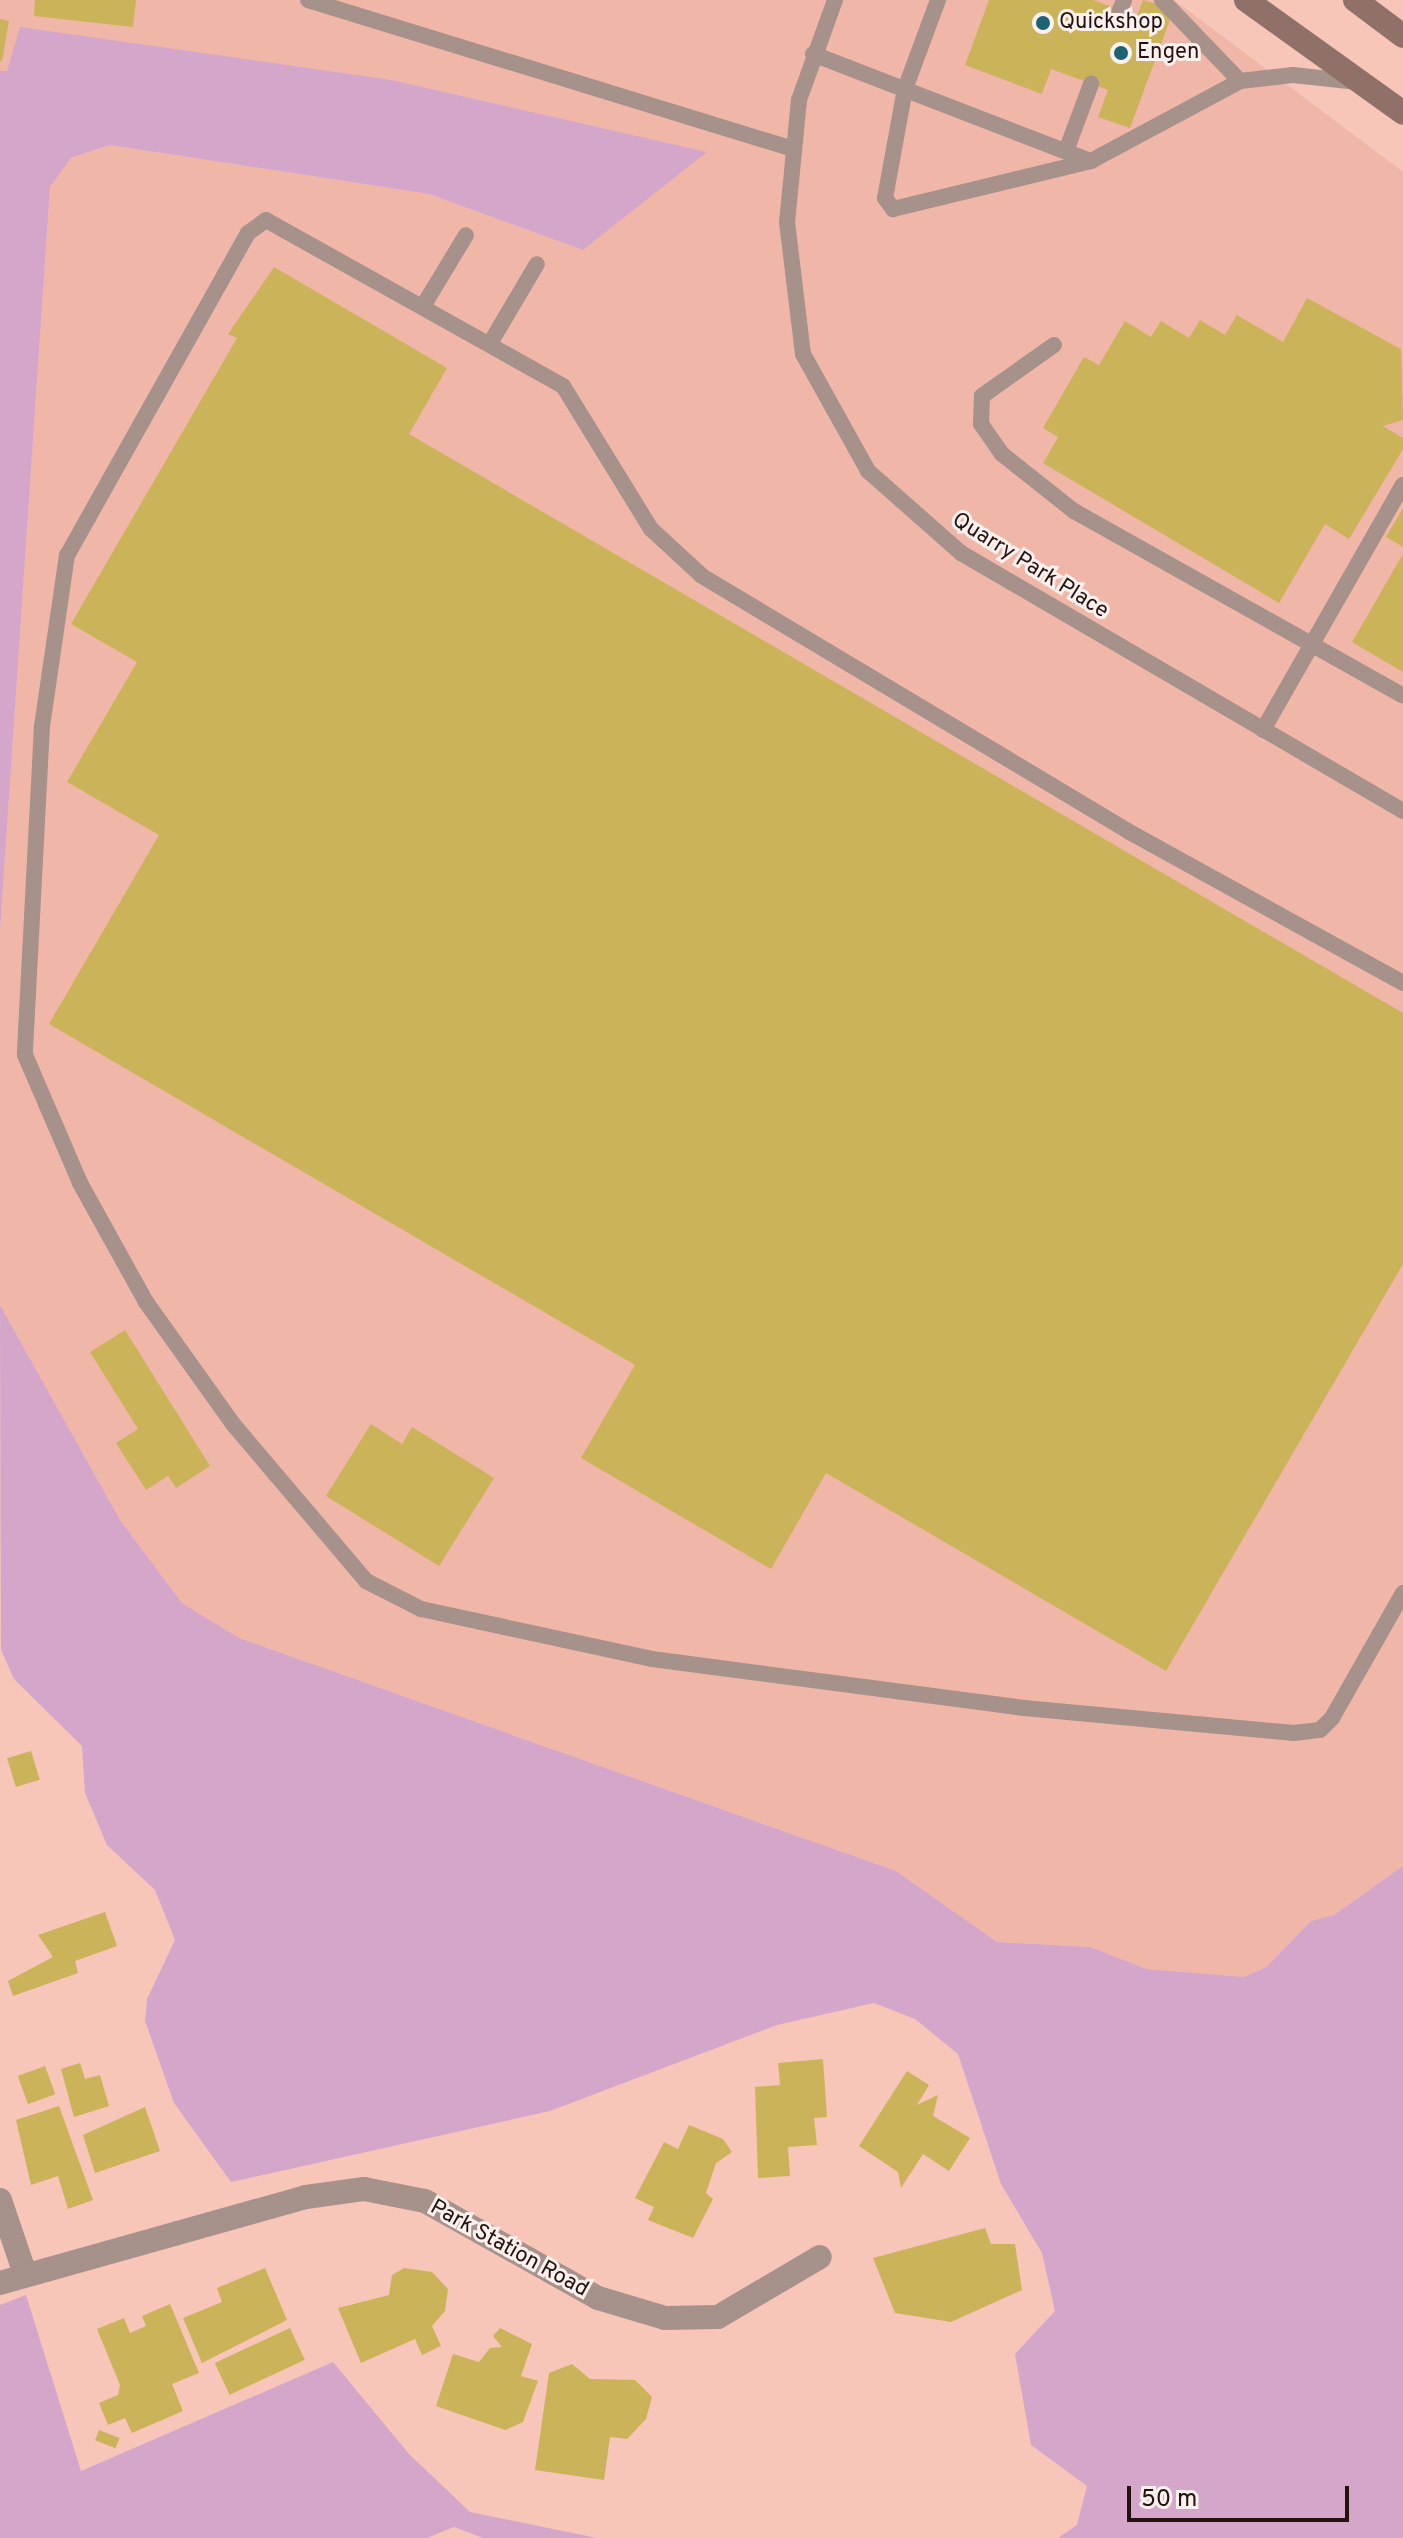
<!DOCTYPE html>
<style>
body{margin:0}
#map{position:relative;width:1403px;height:2538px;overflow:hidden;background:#f8c5b9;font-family:Overpass,sans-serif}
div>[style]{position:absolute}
.built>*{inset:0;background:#f0b7a8}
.green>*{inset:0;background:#d4a7ca}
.building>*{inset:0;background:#cbb359;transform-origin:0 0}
.lane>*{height:16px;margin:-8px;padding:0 8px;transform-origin:8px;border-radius:8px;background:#a6918b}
.street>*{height:24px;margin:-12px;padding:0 12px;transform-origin:12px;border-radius:12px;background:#a6918b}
.secondary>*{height:24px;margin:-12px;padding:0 12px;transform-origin:12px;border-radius:12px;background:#8f7169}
.dots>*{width:22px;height:22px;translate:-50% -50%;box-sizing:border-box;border:4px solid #fcf1ee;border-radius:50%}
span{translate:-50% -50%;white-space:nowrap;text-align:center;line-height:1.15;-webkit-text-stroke:6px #fcf1ee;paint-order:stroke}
.poi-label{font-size:22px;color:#23120d}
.left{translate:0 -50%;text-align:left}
.street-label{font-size:22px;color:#23120d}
.scale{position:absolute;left:1127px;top:2486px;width:222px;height:36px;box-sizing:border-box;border:4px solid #23120d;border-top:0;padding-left:10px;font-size:24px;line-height:28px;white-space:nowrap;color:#23120d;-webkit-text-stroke:6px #fcf1ee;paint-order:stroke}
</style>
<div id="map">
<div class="built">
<i style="clip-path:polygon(0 0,1174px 0,1403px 172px,1403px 1866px,1334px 1915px,1311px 1921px,1266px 1967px,1244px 1977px,1147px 1969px,1090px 1947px,997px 1942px,896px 1871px,239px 1638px,182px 1603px,120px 1520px,0 1305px,0 931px,50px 186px,71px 158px,110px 145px,429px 194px,583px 250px,706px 152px,392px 80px,21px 28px,7px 71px,0 71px)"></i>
</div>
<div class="green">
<i style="clip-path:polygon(20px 27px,392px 80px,707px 152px,583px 250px,429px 194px,110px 145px,71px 158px,50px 187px,0 931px,0 71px,7px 71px)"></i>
<i style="clip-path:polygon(0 1305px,120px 1520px,182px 1603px,239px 1638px,896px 1871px,997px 1942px,1090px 1947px,1147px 1969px,1244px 1977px,1266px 1967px,1311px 1921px,1334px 1915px,1403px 1866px,1403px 2538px,1058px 2538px,1077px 2525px,1087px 2486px,1031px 2445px,1015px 2354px,1055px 2311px,1042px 2253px,1001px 2184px,958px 2054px,915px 2019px,874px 2003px,777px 2025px,550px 2111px,231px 2182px,174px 2103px,145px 2021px,147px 1999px,175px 1940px,155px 1890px,107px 1845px,85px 1793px,82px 1746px,14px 1679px,1px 1650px)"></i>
<i style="clip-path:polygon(26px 2295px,81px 2471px,333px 2362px,409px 2454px,470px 2512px,597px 2538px,483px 2538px,454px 2527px,427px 2538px,0 2538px,0 2305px)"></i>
</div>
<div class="building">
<i style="clip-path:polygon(35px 0,136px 0,133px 27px,34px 16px)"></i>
<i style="clip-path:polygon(989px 0,1093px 0,1137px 16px,1143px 0,1174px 9px,1130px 128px,1098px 117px,1108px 90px,1051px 69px,1042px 94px,965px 65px)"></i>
<i style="clip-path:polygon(0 19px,9px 21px,2px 61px,0 61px)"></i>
<i style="clip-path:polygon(274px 267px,447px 368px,409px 434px,1403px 1013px,1403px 1264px,1166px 1671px,826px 1473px,771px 1569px,581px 1458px,635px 1365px,49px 1024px,159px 835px,67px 782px,137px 662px,71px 624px,237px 338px,228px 334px)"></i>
<i style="clip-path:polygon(1307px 298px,1401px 349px,1403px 420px,1383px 426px,1403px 438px,1403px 449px,1349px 539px,1325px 524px,1279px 603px,1043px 463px,1058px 437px,1043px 428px,1084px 357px,1099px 365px,1125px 321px,1151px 337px,1161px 321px,1189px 338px,1200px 320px,1225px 335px,1237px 315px,1283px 342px)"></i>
<i style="clip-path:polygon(1403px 508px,1403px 547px,1386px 537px)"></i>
<i style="clip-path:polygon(1403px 554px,1403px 672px,1352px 642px)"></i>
<i style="clip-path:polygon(125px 1330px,210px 1466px,176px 1488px,168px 1476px,146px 1490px,116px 1443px,138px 1429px,90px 1352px)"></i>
<i style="clip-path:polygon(371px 1424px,402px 1444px,412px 1427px,494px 1478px,439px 1566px,326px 1496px)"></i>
<i style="left:31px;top:1751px;width:30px;height:25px;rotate:73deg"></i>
<i style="clip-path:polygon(105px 1912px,117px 1946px,75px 1961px,78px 1973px,13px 1996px,8px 1981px,53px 1957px,38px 1935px)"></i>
<i style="clip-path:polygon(823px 2059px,827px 2117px,814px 2118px,817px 2145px,788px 2147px,790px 2176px,758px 2178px,755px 2087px,780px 2085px,778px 2063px)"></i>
<i style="clip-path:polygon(80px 2063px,85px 2079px,100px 2075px,109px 2106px,74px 2117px,61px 2069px)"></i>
<i style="left:45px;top:2066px;width:30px;height:29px;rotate:70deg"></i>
<i style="clip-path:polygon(907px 2071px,929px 2085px,917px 2105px,938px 2095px,933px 2116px,970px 2138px,949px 2171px,923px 2154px,901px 2188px,898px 2172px,859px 2146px)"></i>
<i style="clip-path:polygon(59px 2106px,93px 2200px,68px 2209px,58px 2176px,31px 2185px,16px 2120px)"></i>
<i style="clip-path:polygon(145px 2107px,160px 2151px,95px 2173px,83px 2135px)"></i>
<i style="clip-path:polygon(689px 2125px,723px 2139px,732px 2152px,716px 2163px,706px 2193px,713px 2199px,693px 2238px,648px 2220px,654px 2207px,635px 2198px,664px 2142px,678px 2149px)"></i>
<i style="clip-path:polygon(985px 2228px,991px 2244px,1015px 2244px,1022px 2290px,951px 2322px,895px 2313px,873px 2258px)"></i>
<i style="clip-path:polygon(265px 2268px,287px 2320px,202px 2363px,183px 2318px,222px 2302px,217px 2288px)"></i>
<i style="clip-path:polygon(404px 2268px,432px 2272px,448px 2289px,445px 2311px,432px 2326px,441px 2346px,422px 2355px,415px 2339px,361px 2363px,338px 2308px,389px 2295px,392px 2275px)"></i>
<i style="clip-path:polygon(170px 2304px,199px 2373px,172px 2384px,183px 2411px,132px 2433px,125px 2418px,108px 2425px,99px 2403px,118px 2395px,120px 2385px,97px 2329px,124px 2318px,130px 2333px,146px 2326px,142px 2316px)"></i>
<i style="left:290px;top:2328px;width:35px;height:83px;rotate:65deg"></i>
<i style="clip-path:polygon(500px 2328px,532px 2344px,521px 2376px,538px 2381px,523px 2422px,505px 2430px,436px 2406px,453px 2354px,479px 2362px,490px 2348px,502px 2347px,493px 2336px)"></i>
<i style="clip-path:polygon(572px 2364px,590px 2379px,635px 2380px,652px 2397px,646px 2419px,627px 2439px,610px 2437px,604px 2480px,535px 2470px,549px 2373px)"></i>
<i style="left:99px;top:2430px;width:22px;height:11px;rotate:21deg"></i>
</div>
<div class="lane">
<i style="left:308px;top:0;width:504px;rotate:17.07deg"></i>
<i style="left:835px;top:0;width:106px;rotate:109.8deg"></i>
<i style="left:799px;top:100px;width:123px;rotate:95.6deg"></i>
<i style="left:787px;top:222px;width:133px;rotate:83.1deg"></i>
<i style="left:803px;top:354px;width:134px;rotate:60.9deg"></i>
<i style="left:868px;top:471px;width:124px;rotate:41.4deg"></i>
<i style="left:961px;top:553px;width:512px;rotate:30.27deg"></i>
<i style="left:938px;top:0;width:95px;rotate:110.3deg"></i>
<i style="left:905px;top:89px;width:111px;rotate:100.4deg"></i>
<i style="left:885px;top:198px;width:14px;rotate:54deg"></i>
<i style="left:893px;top:209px;width:204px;rotate:-13.6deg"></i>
<i style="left:1091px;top:161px;width:169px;rotate:-28.2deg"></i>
<i style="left:1240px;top:81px;width:53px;rotate:-6.5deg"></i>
<i style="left:1293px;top:75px;width:63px;rotate:6.3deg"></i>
<i style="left:1162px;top:0;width:112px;rotate:46.1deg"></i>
<i style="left:1120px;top:10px;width:11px;rotate:-68deg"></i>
<i style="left:813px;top:54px;width:298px;rotate:21.1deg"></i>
<i style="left:1066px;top:151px;width:72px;rotate:-69.5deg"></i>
<i style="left:425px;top:303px;width:79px;rotate:-58.9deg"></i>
<i style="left:492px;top:340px;width:88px;rotate:-59.4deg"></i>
<i style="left:1054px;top:345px;width:88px;rotate:144.7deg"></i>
<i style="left:982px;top:396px;width:28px;rotate:92deg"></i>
<i style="left:981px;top:424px;width:37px;rotate:55deg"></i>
<i style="left:1002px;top:454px;width:92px;rotate:38.4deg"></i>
<i style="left:1074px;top:511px;width:377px;rotate:29.3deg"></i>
<i style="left:1263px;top:730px;width:282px;rotate:-60.3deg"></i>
<i style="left:1403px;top:983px;width:314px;rotate:-151.1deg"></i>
<i style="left:1128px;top:831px;width:498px;rotate:-149.1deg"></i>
<i style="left:701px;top:575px;width:68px;rotate:-137.4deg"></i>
<i style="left:651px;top:529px;width:168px;rotate:-121.6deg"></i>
<i style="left:563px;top:386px;width:340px;rotate:-150.8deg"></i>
<i style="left:266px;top:220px;width:22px;rotate:144deg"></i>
<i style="left:248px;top:233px;width:369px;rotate:119.3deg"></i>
<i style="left:67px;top:555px;width:173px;rotate:98.3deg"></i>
<i style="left:42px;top:726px;width:329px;rotate:93deg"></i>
<i style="left:25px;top:1055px;width:139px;rotate:66.7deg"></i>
<i style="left:80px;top:1183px;width:136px;rotate:61deg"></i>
<i style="left:146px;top:1302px;width:150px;rotate:54.5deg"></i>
<i style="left:233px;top:1424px;width:206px;rotate:49.7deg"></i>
<i style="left:366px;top:1581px;width:62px;rotate:27deg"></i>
<i style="left:421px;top:1609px;width:236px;rotate:12.2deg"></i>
<i style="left:652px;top:1659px;width:375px;rotate:7.5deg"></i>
<i style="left:1024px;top:1708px;width:271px;rotate:5.3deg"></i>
<i style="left:1294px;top:1733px;width:26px;rotate:-7deg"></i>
<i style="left:1320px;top:1730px;width:17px;rotate:-45deg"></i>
<i style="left:1332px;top:1718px;width:144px;rotate:-60.4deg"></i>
</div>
<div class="street">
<i style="left:0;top:2200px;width:78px;rotate:71.3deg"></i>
<i style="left:0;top:2283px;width:318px;rotate:-15.7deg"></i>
<i style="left:306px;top:2197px;width:59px;rotate:-7.9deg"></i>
<i style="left:364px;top:2189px;width:62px;rotate:11.1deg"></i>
<i style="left:425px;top:2201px;width:198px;rotate:29.3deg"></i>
<i style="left:598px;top:2298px;width:70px;rotate:16.6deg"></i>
<i style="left:665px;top:2318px;width:53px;rotate:-1.1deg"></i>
<i style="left:718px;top:2317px;width:118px;rotate:-30.5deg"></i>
</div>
<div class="secondary">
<i style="left:1246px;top:0;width:193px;rotate:35.7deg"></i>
<i style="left:1355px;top:0;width:60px;rotate:36.9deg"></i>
</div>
<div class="dots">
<i style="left:1043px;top:23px;background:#1c6473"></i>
<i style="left:1121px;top:53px;background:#1c6473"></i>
</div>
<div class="poi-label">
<span class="left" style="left:1059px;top:23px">Quickshop</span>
<span class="left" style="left:1137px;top:53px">Engen</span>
</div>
<div class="street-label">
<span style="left:1030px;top:566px;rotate:32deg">Quarry Park Place</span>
<span style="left:509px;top:2249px;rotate:29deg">Park Station Road</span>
</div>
<div class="scale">50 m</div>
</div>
